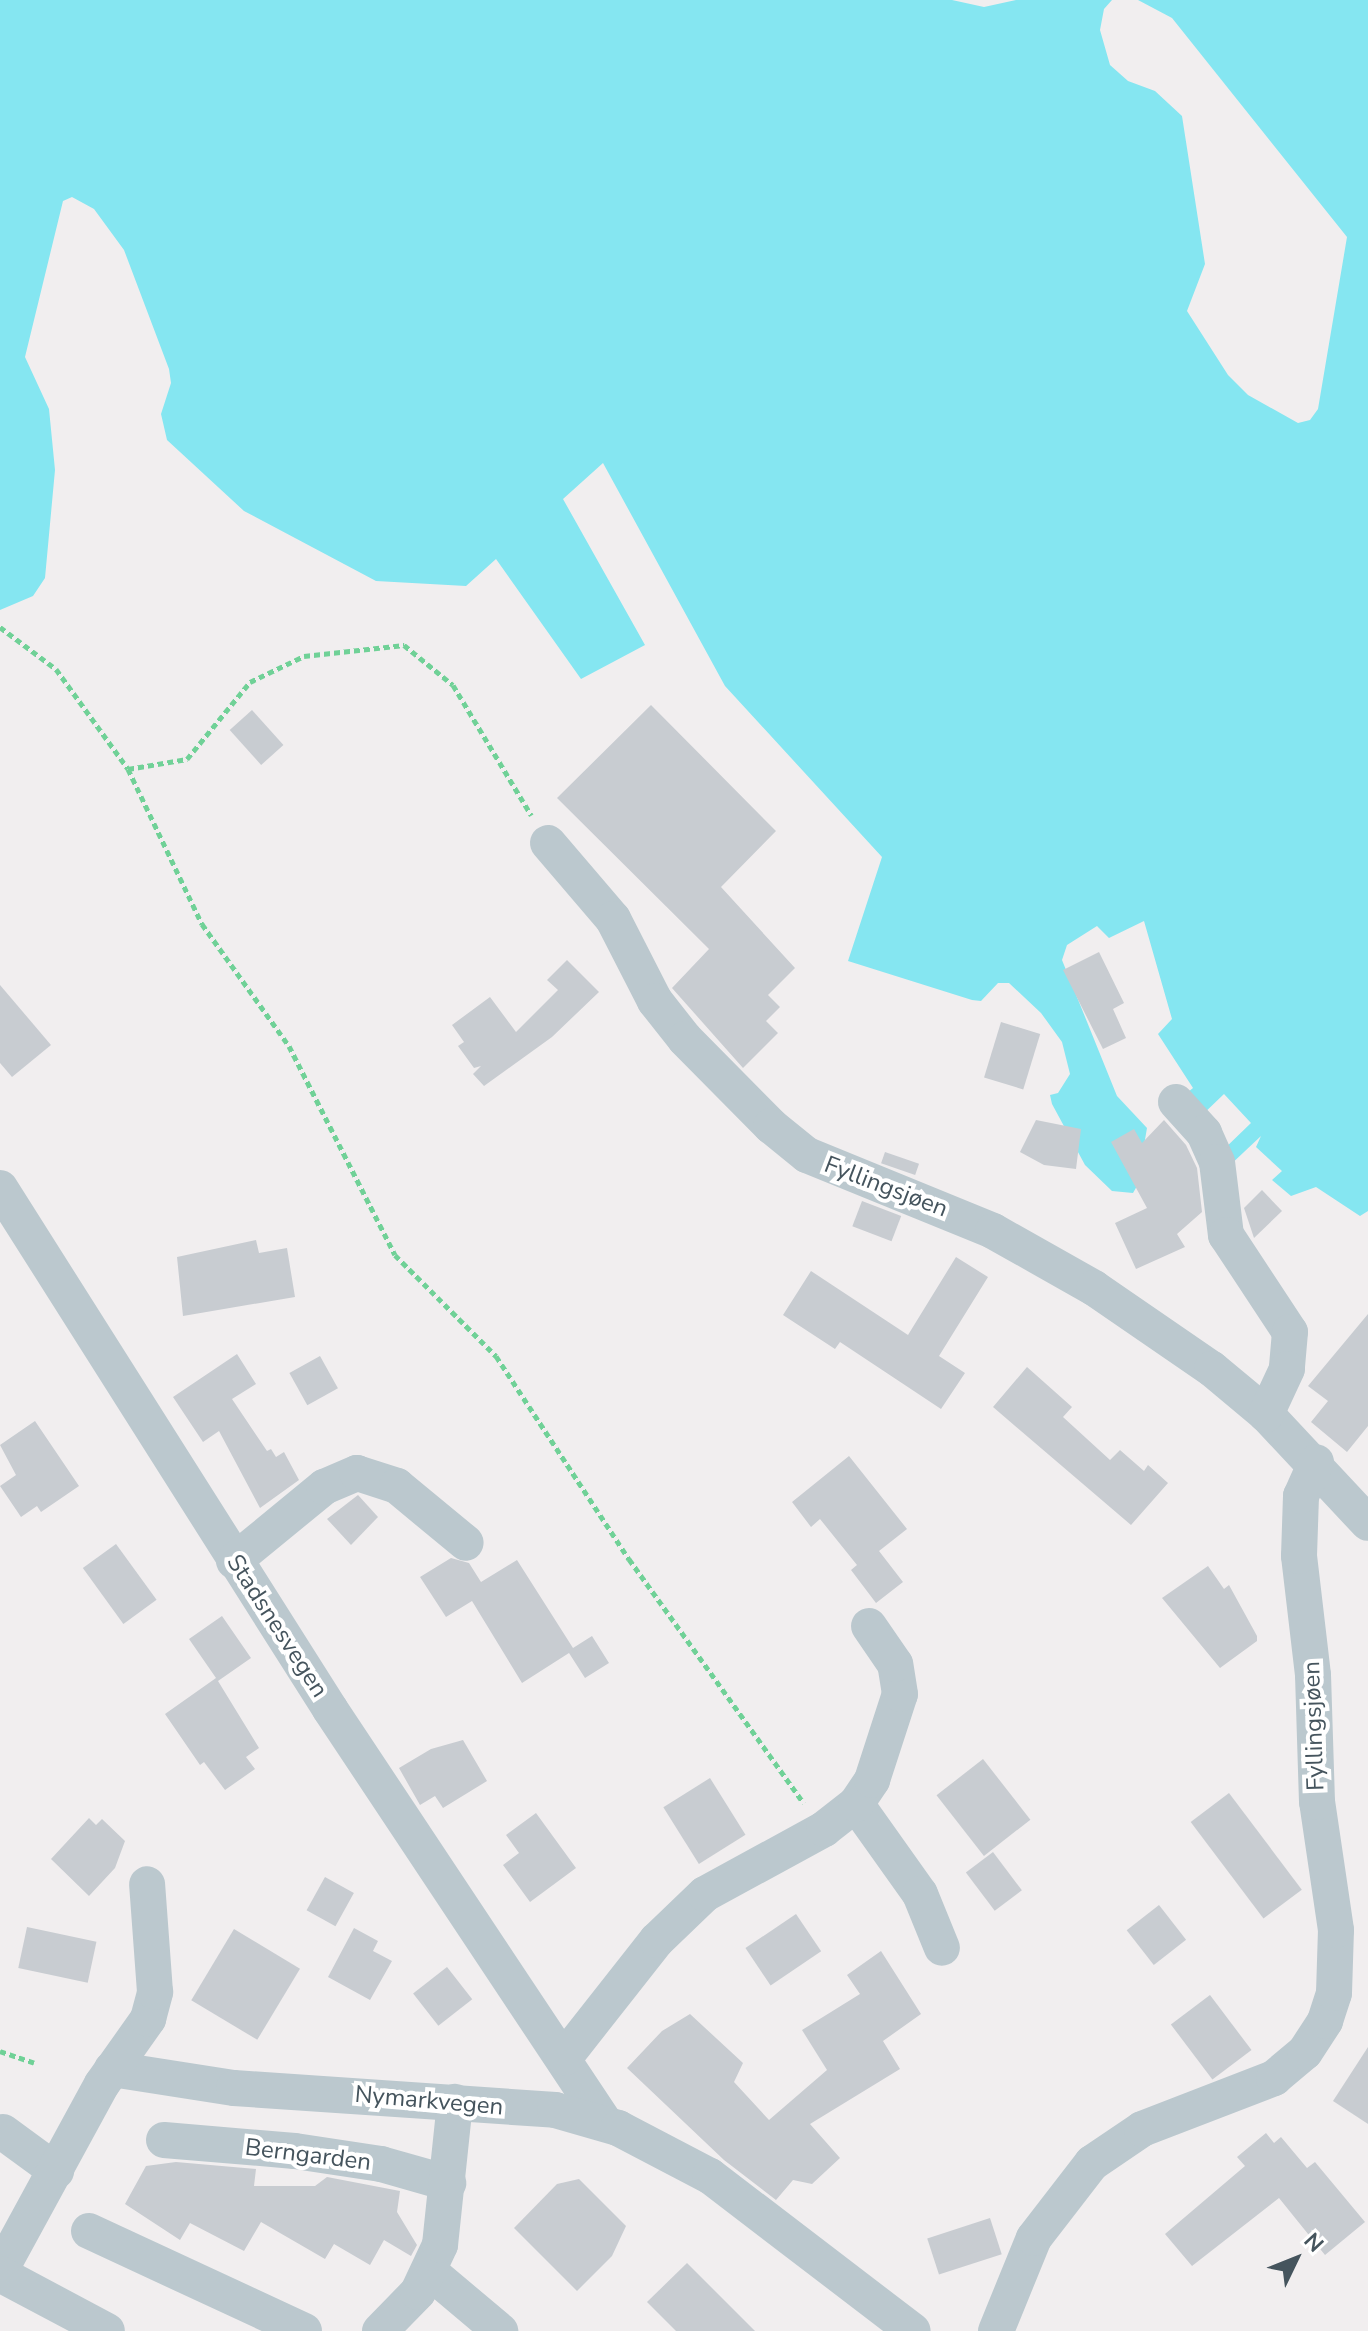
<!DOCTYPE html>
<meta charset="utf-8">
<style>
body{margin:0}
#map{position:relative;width:1368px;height:2331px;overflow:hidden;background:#f1eeef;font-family:"Nunito Sans",sans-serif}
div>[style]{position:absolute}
.water>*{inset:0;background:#85e6f1}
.building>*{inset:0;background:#c8ccd1;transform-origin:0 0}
.path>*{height:5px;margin-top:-2.5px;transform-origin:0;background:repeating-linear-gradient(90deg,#70d197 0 6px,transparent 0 10px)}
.minor>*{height:36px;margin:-18px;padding:0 18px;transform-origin:18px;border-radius:18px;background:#bbc8ce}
span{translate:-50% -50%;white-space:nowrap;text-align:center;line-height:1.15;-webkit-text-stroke:8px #fff;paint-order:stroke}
.street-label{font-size:24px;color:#45545d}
.north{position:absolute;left:1256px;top:2219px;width:80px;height:80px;-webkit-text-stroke:6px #fff;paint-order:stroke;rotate:47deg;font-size:22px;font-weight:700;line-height:32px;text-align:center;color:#45545d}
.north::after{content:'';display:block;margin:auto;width:28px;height:36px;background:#45545d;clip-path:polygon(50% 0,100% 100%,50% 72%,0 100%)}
</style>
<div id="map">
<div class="water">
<i style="clip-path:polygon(0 0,952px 0,984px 7px,1016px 0,1112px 0,1104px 9px,1100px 30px,1110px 65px,1128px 81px,1155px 91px,1182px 116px,1205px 264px,1187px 311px,1228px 375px,1248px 395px,1298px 423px,1310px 420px,1318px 409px,1347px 237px,1172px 18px,1138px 0,1368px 0,1368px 1211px,1360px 1216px,1316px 1187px,1291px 1196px,1272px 1180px,1282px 1171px,1256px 1147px,1261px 1136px,1227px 1168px,1221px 1152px,1251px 1123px,1224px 1094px,1199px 1118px,1182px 1097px,1193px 1088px,1158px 1034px,1172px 1019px,1144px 921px,1109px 938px,1097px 926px,1067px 945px,1062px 960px,1117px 1096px,1147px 1128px,1137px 1186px,1133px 1193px,1112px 1191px,1085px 1165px,1052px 1104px,1050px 1095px,1058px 1093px,1070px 1074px,1062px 1042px,1041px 1013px,1009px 983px,998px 983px,981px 1001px,972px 1000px,848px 961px,882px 857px,725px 686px,603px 463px,563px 499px,645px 645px,581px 679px,496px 559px,466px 586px,376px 581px,244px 511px,167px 440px,161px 414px,171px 383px,169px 369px,124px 250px,94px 209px,72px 197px,63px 201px,25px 357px,49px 409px,55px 470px,45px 578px,33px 596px,0 610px)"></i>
</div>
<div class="building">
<i style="clip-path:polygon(651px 705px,776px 831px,721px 887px,795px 968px,768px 995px,780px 1007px,766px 1021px,778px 1033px,743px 1068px,672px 988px,709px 949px,557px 798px)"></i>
<i style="left:252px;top:710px;width:47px;height:30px;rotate:48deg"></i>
<i style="clip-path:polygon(1099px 952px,1124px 1003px,1113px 1009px,1126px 1038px,1103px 1049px,1063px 970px)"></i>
<i style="clip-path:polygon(567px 960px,599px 992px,552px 1037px,484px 1086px,473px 1074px,481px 1066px,474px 1068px,458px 1046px,464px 1042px,452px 1025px,490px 997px,516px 1032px,558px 990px,547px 980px)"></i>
<i style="clip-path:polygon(0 985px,51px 1045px,12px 1077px,0 1063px)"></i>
<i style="left:1001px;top:1022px;width:41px;height:58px;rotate:17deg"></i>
<i style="clip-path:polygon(1036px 1120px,1081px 1129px,1076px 1169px,1044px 1165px,1020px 1152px)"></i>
<i style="clip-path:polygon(1164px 1120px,1186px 1145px,1197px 1168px,1202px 1212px,1177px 1234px,1185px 1247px,1136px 1269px,1115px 1223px,1147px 1208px,1111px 1142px,1134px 1129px,1142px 1143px)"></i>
<i style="left:885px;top:1152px;width:36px;height:12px;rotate:19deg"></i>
<i style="clip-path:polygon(1262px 1190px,1282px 1211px,1254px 1238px,1244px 1208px)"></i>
<i style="left:862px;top:1201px;width:42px;height:27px;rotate:21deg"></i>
<i style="clip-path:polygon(256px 1240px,259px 1253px,287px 1248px,295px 1297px,183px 1316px,177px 1257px)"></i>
<i style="clip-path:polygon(956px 1257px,988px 1277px,939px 1356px,965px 1373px,941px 1409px,840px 1342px,835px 1349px,783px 1315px,811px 1271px,908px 1335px)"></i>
<i style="clip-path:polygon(1368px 1314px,1368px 1426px,1347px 1452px,1311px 1422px,1328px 1401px,1308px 1386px)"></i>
<i style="clip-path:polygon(237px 1354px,256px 1384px,232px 1399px,267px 1451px,271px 1449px,276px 1457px,284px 1452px,299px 1480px,260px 1508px,219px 1431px,203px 1442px,173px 1397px)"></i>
<i style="left:320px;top:1356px;width:37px;height:35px;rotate:61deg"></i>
<i style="clip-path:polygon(1027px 1367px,1072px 1407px,1063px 1417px,1110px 1460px,1120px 1450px,1144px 1471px,1148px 1465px,1168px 1483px,1131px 1525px,993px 1407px)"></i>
<i style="clip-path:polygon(35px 1421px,79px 1486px,41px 1512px,37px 1506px,21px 1517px,0 1486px,16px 1475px,0 1445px)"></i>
<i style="clip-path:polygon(849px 1456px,907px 1529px,879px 1551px,903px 1582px,876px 1603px,851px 1570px,857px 1565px,820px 1519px,811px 1527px,792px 1502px)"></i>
<i style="clip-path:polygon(358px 1495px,378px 1517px,351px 1545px,327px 1519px)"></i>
<i style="left:116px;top:1544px;width:69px;height:41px;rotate:54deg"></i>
<i style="clip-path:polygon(451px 1558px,469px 1563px,481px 1582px,517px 1560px,573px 1648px,592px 1636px,609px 1663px,585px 1678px,569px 1653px,522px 1683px,472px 1601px,446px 1617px,420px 1577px)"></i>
<i style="clip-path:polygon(1208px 1566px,1224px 1589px,1229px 1585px,1257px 1636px,1257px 1641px,1220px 1668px,1162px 1598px)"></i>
<i style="clip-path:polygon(222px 1616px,251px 1658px,218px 1681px,259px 1748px,246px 1757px,255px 1769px,225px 1790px,204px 1762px,200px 1765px,165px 1714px,216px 1678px,189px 1639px)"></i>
<i style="clip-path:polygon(463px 1740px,487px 1781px,443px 1808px,435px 1796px,420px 1805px,399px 1768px,431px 1749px)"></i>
<i style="left:983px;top:1759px;width:77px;height:59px;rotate:52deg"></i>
<i style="left:710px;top:1778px;width:67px;height:55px;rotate:58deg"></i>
<i style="left:1229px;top:1793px;width:121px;height:48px;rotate:53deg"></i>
<i style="clip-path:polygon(536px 1813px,576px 1868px,530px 1902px,503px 1865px,519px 1853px,506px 1835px)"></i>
<i style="clip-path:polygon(89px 1818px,96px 1825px,102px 1819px,125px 1841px,115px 1868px,89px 1896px,51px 1859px)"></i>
<i style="left:993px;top:1852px;width:48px;height:34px;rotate:53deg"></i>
<i style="left:325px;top:1877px;width:33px;height:38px;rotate:29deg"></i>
<i style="left:1159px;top:1905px;width:44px;height:41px;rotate:52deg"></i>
<i style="left:796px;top:1914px;width:45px;height:61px;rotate:56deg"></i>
<i style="left:27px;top:1927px;width:71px;height:42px;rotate:12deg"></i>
<i style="clip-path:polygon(354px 1928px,378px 1941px,373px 1951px,392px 1961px,370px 2000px,328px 1977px)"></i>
<i style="left:234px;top:1929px;width:77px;height:83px;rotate:31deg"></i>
<i style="clip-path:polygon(881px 1951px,921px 2014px,883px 2041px,900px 2069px,810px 2124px,840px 2158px,812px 2184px,793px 2180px,776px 2200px,724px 2160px,627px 2068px,662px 2031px,690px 2014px,743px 2063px,734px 2082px,769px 2120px,827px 2070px,802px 2030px,860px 1994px,847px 1975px)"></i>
<i style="left:447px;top:1967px;width:41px;height:43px;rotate:52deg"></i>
<i style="left:1210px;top:1995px;width:69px;height:49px;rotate:53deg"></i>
<i style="clip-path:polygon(1368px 2047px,1368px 2124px,1333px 2101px)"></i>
<i style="clip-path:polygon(1266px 2133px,1274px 2143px,1281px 2137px,1307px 2168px,1315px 2162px,1365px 2222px,1325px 2255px,1279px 2198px,1192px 2266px,1165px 2234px,1245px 2166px,1237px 2157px)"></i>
<i style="clip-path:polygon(176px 2162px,256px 2169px,254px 2186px,315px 2186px,327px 2177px,400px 2191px,397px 2212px,417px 2245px,411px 2256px,384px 2240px,370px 2265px,334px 2244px,325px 2259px,261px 2222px,244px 2251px,190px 2223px,180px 2240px,125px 2204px,146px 2166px)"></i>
<i style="clip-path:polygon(579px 2179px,626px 2226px,612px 2256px,577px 2291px,514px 2228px,557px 2184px)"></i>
<i style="left:990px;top:2218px;width:38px;height:66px;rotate:72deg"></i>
<i style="clip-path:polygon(687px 2263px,755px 2331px,676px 2331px,647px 2302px)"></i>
</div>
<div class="path">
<i style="left:0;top:627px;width:70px;rotate:36.9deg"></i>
<i style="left:56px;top:669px;width:123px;rotate:54.2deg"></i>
<i style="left:128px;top:769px;width:172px;rotate:64.5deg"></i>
<i style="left:202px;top:924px;width:150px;rotate:54.5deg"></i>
<i style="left:289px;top:1046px;width:234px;rotate:63.1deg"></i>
<i style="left:395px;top:1255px;width:143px;rotate:45deg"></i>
<i style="left:496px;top:1356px;width:243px;rotate:56.8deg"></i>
<i style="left:629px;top:1559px;width:300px;rotate:54.4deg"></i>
<i style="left:128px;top:769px;width:60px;rotate:-9.6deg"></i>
<i style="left:187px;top:759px;width:99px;rotate:-50.7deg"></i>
<i style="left:250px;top:682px;width:60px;rotate:-25.7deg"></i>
<i style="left:304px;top:656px;width:101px;rotate:-6.3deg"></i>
<i style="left:404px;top:645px;width:63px;rotate:39.2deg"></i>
<i style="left:453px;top:685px;width:152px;rotate:59deg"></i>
<i style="left:0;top:2051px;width:36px;rotate:19deg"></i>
</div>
<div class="minor">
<i style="left:548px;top:843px;width:100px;rotate:49.5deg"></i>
<i style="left:613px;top:919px;width:92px;rotate:62.9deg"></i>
<i style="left:655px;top:1001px;width:48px;rotate:51.7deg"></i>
<i style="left:685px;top:1039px;width:122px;rotate:45.3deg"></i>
<i style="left:771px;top:1126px;width:46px;rotate:38.9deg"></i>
<i style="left:807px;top:1155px;width:201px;rotate:22.2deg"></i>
<i style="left:993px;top:1231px;width:116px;rotate:29.4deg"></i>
<i style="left:1094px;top:1288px;width:143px;rotate:34.5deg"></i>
<i style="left:1212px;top:1369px;width:70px;rotate:39.8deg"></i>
<i style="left:1266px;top:1414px;width:149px;rotate:46.9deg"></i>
<i style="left:1176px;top:1102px;width:42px;rotate:47.9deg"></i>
<i style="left:1204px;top:1133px;width:32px;rotate:66deg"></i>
<i style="left:1217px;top:1162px;width:74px;rotate:83deg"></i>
<i style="left:1226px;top:1235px;width:116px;rotate:56.6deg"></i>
<i style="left:1290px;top:1332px;width:37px;rotate:95deg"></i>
<i style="left:1287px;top:1369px;width:50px;rotate:115deg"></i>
<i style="left:0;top:1188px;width:617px;rotate:57.65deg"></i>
<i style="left:330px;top:1709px;width:498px;rotate:56.4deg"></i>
<i style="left:234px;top:1561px;width:117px;rotate:-39.4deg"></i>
<i style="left:324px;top:1487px;width:36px;rotate:-23deg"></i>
<i style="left:357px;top:1473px;width:42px;rotate:18deg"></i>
<i style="left:397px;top:1486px;width:89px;rotate:39.6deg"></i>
<i style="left:856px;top:1804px;width:110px;rotate:54.6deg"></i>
<i style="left:920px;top:1894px;width:58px;rotate:67.8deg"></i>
<i style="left:564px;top:2058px;width:150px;rotate:-51.8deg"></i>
<i style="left:657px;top:1940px;width:66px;rotate:-43.8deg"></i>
<i style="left:705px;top:1894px;width:136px;rotate:-28.6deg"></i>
<i style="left:824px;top:1829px;width:41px;rotate:-38deg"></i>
<i style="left:856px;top:1804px;width:29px;rotate:-56deg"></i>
<i style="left:872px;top:1780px;width:90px;rotate:-72deg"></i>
<i style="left:900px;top:1694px;width:30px;rotate:-99deg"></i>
<i style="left:895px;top:1664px;width:46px;rotate:-124.4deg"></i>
<i style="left:112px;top:2069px;width:123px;rotate:8.9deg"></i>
<i style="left:234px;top:2088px;width:322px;rotate:3.9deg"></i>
<i style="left:555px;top:2110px;width:66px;rotate:15.9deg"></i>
<i style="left:618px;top:2128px;width:104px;rotate:27.6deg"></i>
<i style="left:710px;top:2176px;width:255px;rotate:37.4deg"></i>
<i style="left:3px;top:2132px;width:66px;rotate:36.3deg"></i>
<i style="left:164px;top:2140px;width:131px;rotate:4.8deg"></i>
<i style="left:295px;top:2151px;width:87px;rotate:8.6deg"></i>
<i style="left:381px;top:2164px;width:70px;rotate:15.8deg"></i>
<i style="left:89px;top:2231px;width:237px;rotate:24.9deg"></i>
<i style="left:0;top:2271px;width:213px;rotate:-61.4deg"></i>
<i style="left:102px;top:2084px;width:80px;rotate:-54.7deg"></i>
<i style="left:148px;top:2019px;width:28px;rotate:-75deg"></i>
<i style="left:155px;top:1992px;width:108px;rotate:-94.2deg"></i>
<i style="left:430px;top:2272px;width:92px;rotate:40.1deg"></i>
<i style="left:0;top:2274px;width:121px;rotate:28deg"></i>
<i style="left:380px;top:2331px;width:54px;rotate:-45.7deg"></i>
<i style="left:418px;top:2292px;width:52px;rotate:-64.9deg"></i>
<i style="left:440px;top:2245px;width:144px;rotate:-84deg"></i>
<i style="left:996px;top:2331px;width:100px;rotate:-67.8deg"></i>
<i style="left:1034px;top:2238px;width:95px;rotate:-52.3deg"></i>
<i style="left:1092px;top:2163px;width:60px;rotate:-34.2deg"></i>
<i style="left:1142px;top:2129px;width:142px;rotate:-21.1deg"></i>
<i style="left:1274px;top:2078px;width:40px;rotate:-40deg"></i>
<i style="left:1305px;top:2052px;width:37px;rotate:-57deg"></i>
<i style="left:1325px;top:2021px;width:29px;rotate:-72deg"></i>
<i style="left:1334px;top:1993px;width:63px;rotate:-88.2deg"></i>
<i style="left:1336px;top:1930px;width:129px;rotate:-98.4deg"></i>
<i style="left:1317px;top:1802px;width:127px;rotate:-91.8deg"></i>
<i style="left:1313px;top:1675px;width:120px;rotate:-96.7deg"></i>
<i style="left:1299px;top:1556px;width:60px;rotate:-88.1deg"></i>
<i style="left:1301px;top:1496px;width:37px;rotate:-66deg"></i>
</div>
<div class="street-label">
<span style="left:886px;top:1187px;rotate:21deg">Fyllingsjøen</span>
<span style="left:277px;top:1626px;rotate:57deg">Stadsnesvegen</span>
<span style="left:1314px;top:1726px;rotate:-92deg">Fyllingsjøen</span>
<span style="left:429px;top:2101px;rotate:5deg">Nymarkvegen</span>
<span style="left:308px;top:2155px;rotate:7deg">Berngarden</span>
</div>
<div class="north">N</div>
</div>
